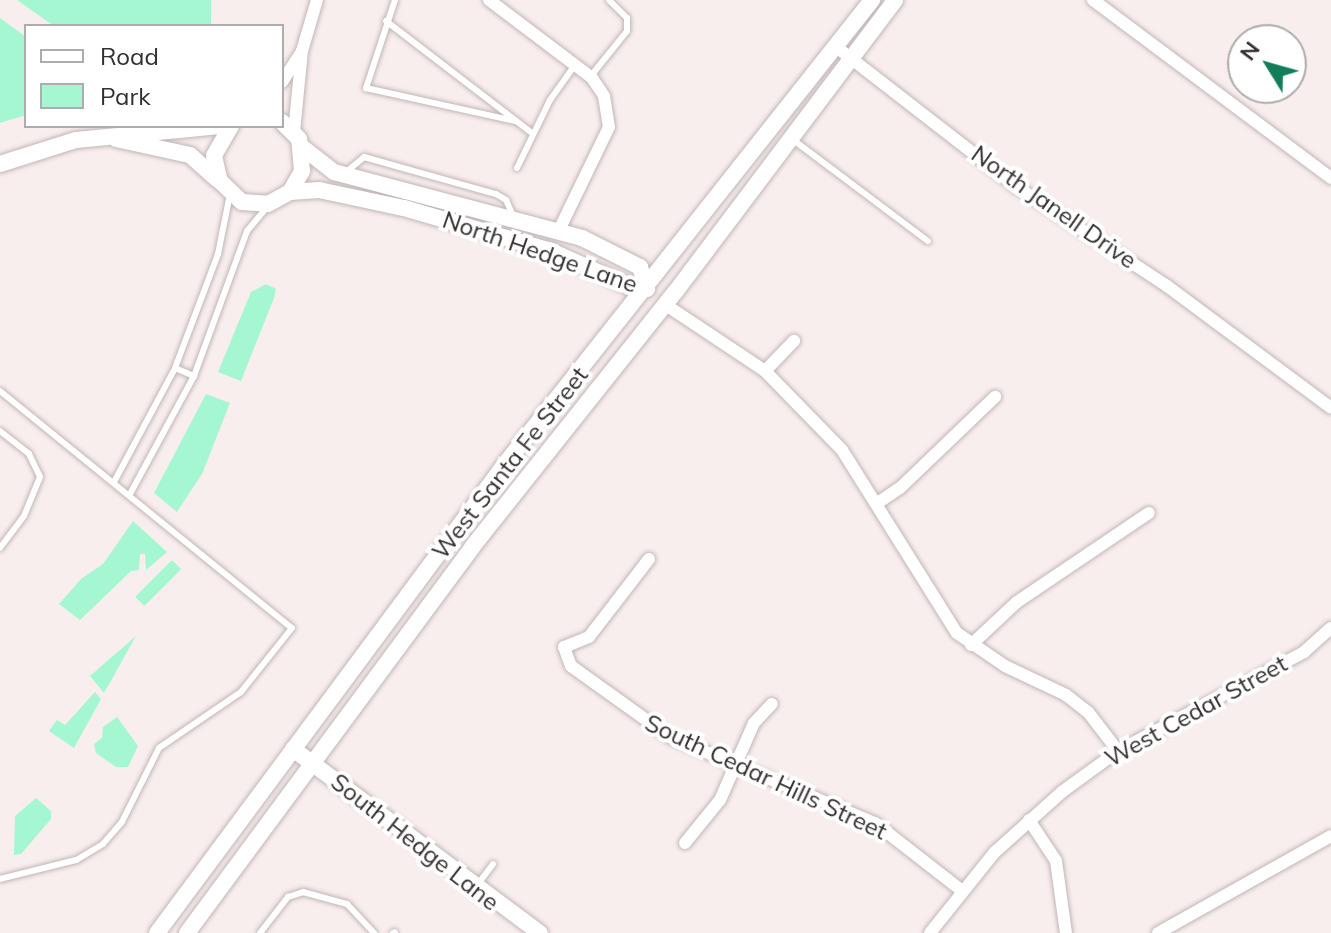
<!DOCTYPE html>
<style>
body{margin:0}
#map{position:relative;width:1331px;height:933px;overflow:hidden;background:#f9eeee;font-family:Mulish,sans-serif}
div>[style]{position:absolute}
.green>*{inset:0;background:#a4f7d0;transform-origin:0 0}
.roads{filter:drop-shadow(0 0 2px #c1b6b6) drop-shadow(0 0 2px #c1b6b6)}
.lane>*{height:6px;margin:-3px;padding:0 3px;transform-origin:3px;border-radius:3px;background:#fff}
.street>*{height:12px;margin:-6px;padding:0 6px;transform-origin:6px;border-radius:6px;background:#fff}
.secondary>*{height:16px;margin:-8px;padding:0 8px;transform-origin:8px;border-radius:8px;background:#fff}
span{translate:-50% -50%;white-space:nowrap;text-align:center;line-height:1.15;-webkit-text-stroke:8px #fff;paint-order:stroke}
.street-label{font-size:24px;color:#342f2f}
.legend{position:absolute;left:24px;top:24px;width:260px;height:104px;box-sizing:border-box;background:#fff;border:2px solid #aeacac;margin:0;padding:10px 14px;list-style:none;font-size:24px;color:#342f2f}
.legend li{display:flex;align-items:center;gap:16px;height:40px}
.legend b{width:40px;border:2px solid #aeacac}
.north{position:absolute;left:1227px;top:24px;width:80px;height:80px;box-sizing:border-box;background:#fff;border:2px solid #aeacac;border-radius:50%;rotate:307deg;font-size:22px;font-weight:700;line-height:32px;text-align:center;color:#342f2f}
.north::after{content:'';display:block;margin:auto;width:28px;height:36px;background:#127e59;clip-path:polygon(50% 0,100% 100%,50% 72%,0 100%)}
</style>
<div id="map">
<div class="green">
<i style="clip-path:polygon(17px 0,211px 0,211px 26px,54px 26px)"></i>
<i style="clip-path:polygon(0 18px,26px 37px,26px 115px,0 123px)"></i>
<i style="clip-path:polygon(266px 284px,276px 289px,274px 298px,241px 381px,218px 372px,251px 292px)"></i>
<i style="clip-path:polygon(206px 394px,230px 403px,202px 474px,177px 512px,154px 493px)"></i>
<i style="clip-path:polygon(133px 521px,167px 552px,146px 570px,145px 554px,140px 554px,139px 570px,131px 571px,80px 620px,59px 604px,82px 578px,103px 564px)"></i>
<i style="left:172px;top:560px;width:13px;height:52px;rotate:45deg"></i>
<i style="clip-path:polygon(136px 636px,104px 693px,90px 676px)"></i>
<i style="clip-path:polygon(95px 692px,101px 699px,74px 748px,49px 731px,57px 720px,65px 725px)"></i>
<i style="clip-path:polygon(117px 717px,138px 746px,128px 767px,116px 767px,96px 753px,94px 744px,102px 738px,103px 727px)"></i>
<i style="clip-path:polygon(36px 798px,51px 811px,51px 819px,21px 854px,14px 855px,15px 816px)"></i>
</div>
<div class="roads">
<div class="lane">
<i style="left:395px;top:0;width:93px;rotate:108.2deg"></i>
<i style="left:366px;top:88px;width:153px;rotate:12.5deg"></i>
<i style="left:386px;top:21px;width:185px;rotate:37.5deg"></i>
<i style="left:590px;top:77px;width:59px;rotate:-51.2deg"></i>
<i style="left:627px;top:31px;width:13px;rotate:-90deg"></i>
<i style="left:627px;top:18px;width:25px;rotate:-135deg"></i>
<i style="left:792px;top:139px;width:170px;rotate:36.9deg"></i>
<i style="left:517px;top:168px;width:76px;rotate:-64.1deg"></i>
<i style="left:550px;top:100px;width:43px;rotate:-54.5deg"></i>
<i style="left:345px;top:173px;width:25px;rotate:-40deg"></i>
<i style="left:364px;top:157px;width:137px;rotate:15.7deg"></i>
<i style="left:496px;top:194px;width:12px;rotate:31deg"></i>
<i style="left:506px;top:200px;width:17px;rotate:66deg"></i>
<i style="left:175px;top:368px;width:21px;rotate:23deg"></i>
<i style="left:0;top:391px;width:376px;rotate:39.1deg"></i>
<i style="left:292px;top:628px;width:82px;rotate:128.6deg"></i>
<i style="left:241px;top:692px;width:99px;rotate:145.7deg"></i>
<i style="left:159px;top:748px;width:83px;rotate:116.6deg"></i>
<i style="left:122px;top:822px;width:29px;rotate:131deg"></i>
<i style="left:103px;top:844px;width:31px;rotate:149deg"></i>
<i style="left:76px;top:860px;width:78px;rotate:166deg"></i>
<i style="left:0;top:431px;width:37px;rotate:38deg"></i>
<i style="left:29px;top:454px;width:25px;rotate:64deg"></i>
<i style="left:40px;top:477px;width:42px;rotate:112.3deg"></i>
<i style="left:24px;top:516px;width:40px;rotate:127deg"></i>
<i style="left:114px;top:482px;width:129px;rotate:-61.8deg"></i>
<i style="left:175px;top:368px;width:122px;rotate:-69.3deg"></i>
<i style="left:218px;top:254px;width:61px;rotate:-78.7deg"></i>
<i style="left:130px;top:494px;width:134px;rotate:-61.5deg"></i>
<i style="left:194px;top:376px;width:154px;rotate:-69.9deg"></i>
<i style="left:247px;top:231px;width:31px;rotate:-50deg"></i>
<i style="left:478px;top:884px;width:25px;rotate:-53deg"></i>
<i style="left:260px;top:933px;width:46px;rotate:-52.1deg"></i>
<i style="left:288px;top:897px;width:16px;rotate:-18deg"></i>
<i style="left:303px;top:892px;width:46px;rotate:15.3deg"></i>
<i style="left:347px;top:904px;width:40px;rotate:47deg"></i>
<i style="left:393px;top:933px;width:2px;rotate:-27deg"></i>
</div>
<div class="street">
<i style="left:489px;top:0;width:129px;rotate:37.1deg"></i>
<i style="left:592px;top:78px;width:22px;rotate:56deg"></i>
<i style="left:604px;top:96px;width:31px;rotate:81deg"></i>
<i style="left:609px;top:127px;width:114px;rotate:115.9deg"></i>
<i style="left:1093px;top:0;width:297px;rotate:36.8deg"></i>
<i style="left:835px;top:46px;width:230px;rotate:37.8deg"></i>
<i style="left:1017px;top:187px;width:180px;rotate:33.4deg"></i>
<i style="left:1167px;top:286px;width:204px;rotate:36.6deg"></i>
<i style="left:282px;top:82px;width:37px;rotate:-57deg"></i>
<i style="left:294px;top:132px;width:81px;rotate:-84.4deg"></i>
<i style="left:302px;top:51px;width:53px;rotate:-73.6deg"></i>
<i style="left:666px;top:305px;width:119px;rotate:33.7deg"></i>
<i style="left:765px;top:371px;width:110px;rotate:45.7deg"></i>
<i style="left:842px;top:450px;width:216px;rotate:57.9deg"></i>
<i style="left:957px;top:633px;width:58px;rotate:34.5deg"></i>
<i style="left:1005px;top:666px;width:68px;rotate:25.4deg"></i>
<i style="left:1066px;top:695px;width:28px;rotate:38deg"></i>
<i style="left:1088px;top:712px;width:49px;rotate:52.4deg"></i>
<i style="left:765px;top:371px;width:42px;rotate:-46deg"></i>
<i style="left:879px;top:502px;width:25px;rotate:-34deg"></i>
<i style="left:900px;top:488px;width:132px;rotate:-43.8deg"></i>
<i style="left:649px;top:559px;width:98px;rotate:127.6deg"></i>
<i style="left:589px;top:637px;width:27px;rotate:158deg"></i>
<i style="left:564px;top:647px;width:20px;rotate:70deg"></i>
<i style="left:571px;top:666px;width:122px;rotate:35.6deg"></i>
<i style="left:670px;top:737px;width:222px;rotate:22.8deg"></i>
<i style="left:875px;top:823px;width:109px;rotate:37.9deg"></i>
<i style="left:971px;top:645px;width:63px;rotate:-43.1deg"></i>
<i style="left:1017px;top:602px;width:159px;rotate:-34deg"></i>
<i style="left:1029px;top:820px;width:49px;rotate:56.6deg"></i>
<i style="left:1056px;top:861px;width:73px;rotate:82.1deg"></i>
<i style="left:685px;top:843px;width:55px;rotate:-50.9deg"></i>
<i style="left:720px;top:800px;width:84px;rotate:-66.2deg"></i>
<i style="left:754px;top:723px;width:26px;rotate:-47deg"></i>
<i style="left:930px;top:933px;width:104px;rotate:-51.3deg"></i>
<i style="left:995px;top:852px;width:91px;rotate:-41.9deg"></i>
<i style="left:1063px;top:791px;width:68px;rotate:-36deg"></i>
<i style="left:1118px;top:751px;width:211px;rotate:-28deg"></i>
<i style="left:1304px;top:652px;width:36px;rotate:-42deg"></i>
<i style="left:1158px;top:933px;width:198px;rotate:-29.3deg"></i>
</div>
<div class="secondary">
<i style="left:231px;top:126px;width:34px;rotate:120deg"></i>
<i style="left:214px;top:156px;width:26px;rotate:77deg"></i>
<i style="left:220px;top:181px;width:30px;rotate:44deg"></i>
<i style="left:242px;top:202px;width:26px;rotate:4deg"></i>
<i style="left:268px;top:204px;width:25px;rotate:-29deg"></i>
<i style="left:290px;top:192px;width:24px;rotate:-60deg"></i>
<i style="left:302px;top:171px;width:32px;rotate:-95deg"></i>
<i style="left:299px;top:139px;width:24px;rotate:-135deg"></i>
<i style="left:116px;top:139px;width:76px;rotate:12.2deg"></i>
<i style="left:190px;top:155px;width:36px;rotate:42deg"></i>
<i style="left:302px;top:147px;width:41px;rotate:38deg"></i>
<i style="left:334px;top:172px;width:257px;rotate:14.9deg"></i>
<i style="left:582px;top:238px;width:65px;rotate:26.6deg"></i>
<i style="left:640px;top:267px;width:23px;rotate:72deg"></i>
<i style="left:0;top:164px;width:80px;rotate:-17.5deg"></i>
<i style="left:76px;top:140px;width:147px;rotate:-5.5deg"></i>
<i style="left:290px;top:192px;width:29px;rotate:-4deg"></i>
<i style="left:319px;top:190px;width:87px;rotate:12deg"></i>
<i style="left:404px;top:208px;width:153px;rotate:16.3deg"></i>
<i style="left:551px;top:251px;width:85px;rotate:24.2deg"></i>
<i style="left:629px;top:286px;width:18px;rotate:9deg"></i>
<i style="left:293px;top:749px;width:308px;rotate:36.7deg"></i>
<i style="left:157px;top:933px;width:584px;rotate:-53.42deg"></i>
<i style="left:505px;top:464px;width:592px;rotate:-51.66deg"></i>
<i style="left:187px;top:933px;width:481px;rotate:-53.5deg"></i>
<i style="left:473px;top:546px;width:326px;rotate:-51.5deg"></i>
<i style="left:676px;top:291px;width:364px;rotate:-53deg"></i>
</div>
</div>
<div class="street-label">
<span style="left:1054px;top:207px;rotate:35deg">North Janell Drive</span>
<span style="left:540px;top:252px;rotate:19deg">North Hedge Lane</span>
<span style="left:510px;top:463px;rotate:-52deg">West Santa Fe Street</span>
<span style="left:1196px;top:711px;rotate:-29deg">West Cedar Street</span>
<span style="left:766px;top:777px;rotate:25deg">South Cedar Hills Street</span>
<span style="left:415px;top:842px;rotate:38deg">South Hedge Lane</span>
</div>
<ul class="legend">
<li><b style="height:10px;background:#fff"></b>Road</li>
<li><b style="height:22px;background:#a4f7d0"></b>Park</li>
</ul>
<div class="north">N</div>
</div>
